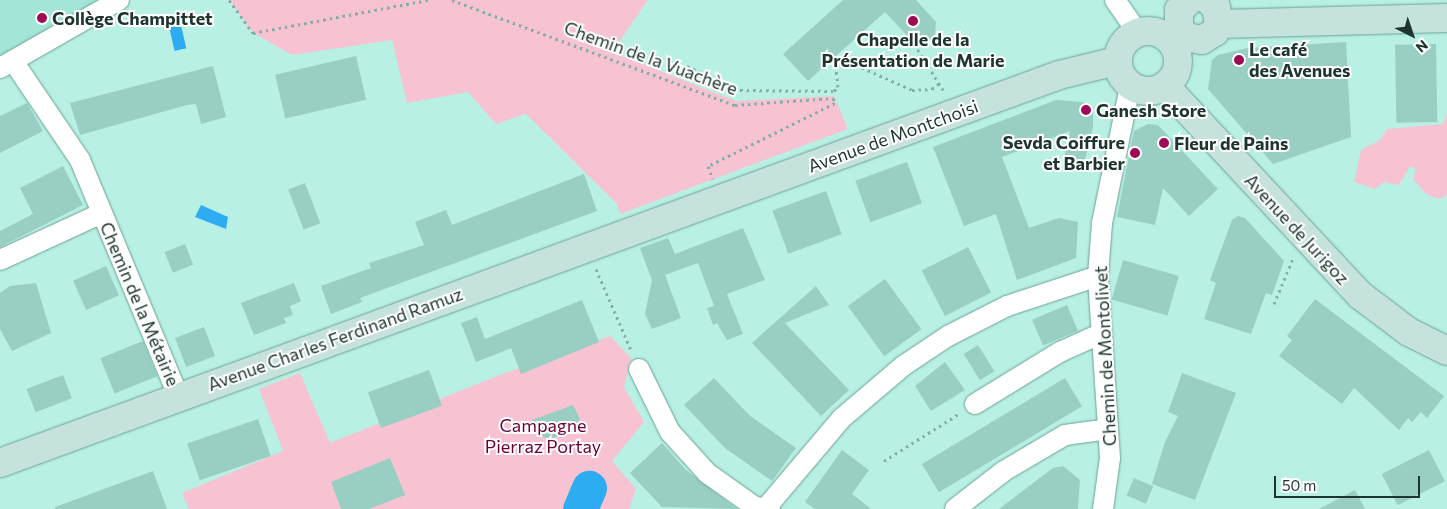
<!DOCTYPE html>
<meta charset="utf-8">
<style>
body{margin:0}
#map{position:relative;width:1447px;height:509px;overflow:hidden;background:#b8f0e3;font-family:Commissioner,sans-serif}
div>[style]{position:absolute}
.built>*{inset:0;background:#a3e5d6}
.green>*{inset:0;background:#f7c3d2}
.water>*{inset:0;background:#2eacf2;transform-origin:0 0}
.river>*{height:35px;margin:-17.5px;padding:0 17.5px;transform-origin:17.5px;border-radius:17.5px;background:#2eacf2}
.building>*{inset:0;background:#98cfc2;transform-origin:0 0}
.path>*{height:3px;margin-top:-1.5px;transform-origin:0;background:repeating-linear-gradient(90deg,#82aea4 0 2.5px,transparent 0 6.5px)}
.roads{filter:drop-shadow(0 0 1px #6ca296) drop-shadow(0 0 1px #6ca296)}
.street>*{height:20px;margin:-10px;padding:0 10px;transform-origin:10px;border-radius:10px;background:#fff}
.secondary>*{height:28px;margin:-14px;padding:0 14px;transform-origin:14px;border-radius:14px;background:#c6e2dd}
.secondary>.ring{margin:-14px;padding:0;box-sizing:content-box;background:none;border:28px solid #c6e2dd;border-radius:50%}
.dots>*{width:14px;height:14px;translate:-50% -50%;box-sizing:border-box;border:2px solid #fff;border-radius:50%}
span{translate:-50% -50%;white-space:nowrap;text-align:center;line-height:1.15;-webkit-text-stroke:4px #fff;paint-order:stroke}
.poi-label{font-size:18px;color:#1d342f;font-weight:700}
.left{translate:0 -50%;text-align:left}
.right{translate:-100% -50%;text-align:right}
.street-label{font-size:18px;color:#1d342f}
.park-label{font-size:18px;color:#6b0036}
.north{position:absolute;left:1387px;top:10px;width:50px;height:50px;-webkit-text-stroke:4px #fff;paint-order:stroke;rotate:139deg;font-size:14px;font-weight:700;line-height:20px;text-align:center;color:#1d342f}
.north::after{content:'';display:block;margin:auto;width:18px;height:22px;background:#1d342f;clip-path:polygon(50% 0,100% 100%,50% 72%,0 100%)}
.scale{position:absolute;left:1274px;top:476px;width:146px;height:22px;box-sizing:border-box;border:2px solid #1d342f;border-top:0;padding-left:6px;font-size:15px;line-height:18px;white-space:nowrap;color:#1d342f;-webkit-text-stroke:4px #fff;paint-order:stroke}
</style>
<div id="map">
<div class="built">
<i style="clip-path:polygon(0 0,110px 0,0 63px)"></i>
</div>
<div class="green">
<i style="clip-path:polygon(229px 0,648px 0,612px 52px,736px 101px,834px 96px,848px 129px,620px 214px,617px 204px,526px 114px,496px 124px,468px 92px,407px 103px,392px 40px,292px 55px,253px 33px)"></i>
<i style="clip-path:polygon(1447px 114px,1447px 195px,1439px 199px,1426px 194px,1413px 179px,1416px 169px,1410px 166px,1399px 185px,1384px 182px,1375px 189px,1354px 182px,1361px 150px,1379px 141px,1387px 129px,1443px 124px)"></i>
<i style="clip-path:polygon(610px 336px,631px 358px,624px 387px,644px 422px,612px 461px,636px 489px,629px 509px,189px 509px,182px 493px,283px 451px,259px 389px,300px 373px,330px 443px,497px 376px)"></i>
</div>
<div class="water">
<i style="left:180px;top:21px;width:28px;height:12px;rotate:77deg"></i>
<i style="clip-path:polygon(201px 205px,228px 217px,226px 229px,195px 217px)"></i>
</div>
<div class="river">
<i style="left:580px;top:509px;width:23px;rotate:-67deg"></i>
</div>
<div class="building">
<i style="clip-path:polygon(843px 0,916px 0,936px 22px,935px 36px,928px 43px,914px 43px,885px 12px,808px 81px,783px 54px)"></i>
<i style="clip-path:polygon(1346px 42px,1351px 137px,1273px 164px,1208px 89px,1212px 60px,1218px 55px,1248px 48px)"></i>
<i style="left:1436px;top:44px;width:78px;height:41px;rotate:89deg"></i>
<i style="left:356px;top:56px;width:45px;height:83px;rotate:77deg"></i>
<i style="clip-path:polygon(213px 66px,226px 117px,201px 124px,196px 104px,187px 105px,80px 135px,70px 103px)"></i>
<i style="clip-path:polygon(1056px 100px,1083px 102px,1093px 111px,1093px 127px,1084px 163px,1064px 159px,1070px 131px,1002px 157px,1029px 228px,1059px 218px,1078px 222px,1076px 258px,1017px 280px,996px 214px,964px 226px,933px 147px)"></i>
<i style="clip-path:polygon(27px 103px,43px 131px,0 153px,0 116px)"></i>
<i style="clip-path:polygon(1148px 124px,1158px 125px,1218px 189px,1189px 216px,1163px 188px,1155px 225px,1117px 217px,1134px 131px)"></i>
<i style="left:907px;top:162px;width:44px;height:55px;rotate:70deg"></i>
<i style="clip-path:polygon(63px 166px,83px 205px,0 247px,0 231px,33px 214px,20px 188px)"></i>
<i style="clip-path:polygon(584px 174px,597px 211px,360px 298px,362px 302px,331px 314px,321px 286px,371px 268px,369px 263px,424px 245px,415px 222px,446px 210px,452px 225px)"></i>
<i style="left:305px;top:183px;width:43px;height:18px;rotate:69deg"></i>
<i style="left:826px;top:191px;width:46px;height:57px;rotate:70deg"></i>
<i style="clip-path:polygon(1238px 216px,1245px 218px,1284px 261px,1272px 295px,1266px 293px,1251px 334px,1204px 319px,1216px 283px,1210px 280px,1232px 220px)"></i>
<i style="clip-path:polygon(743px 228px,765px 280px,727px 294px,743px 334px,727px 340px,717px 323px,713px 325px,707px 308px,714px 306px,698px 263px,665px 275px,681px 318px,652px 329px,645px 314px,652px 280px,640px 248px,668px 238px,675px 254px)"></i>
<i style="left:185px;top:244px;width:22px;height:22px;rotate:68deg"></i>
<i style="left:968px;top:247px;width:51px;height:52px;rotate:63deg"></i>
<i style="left:1123px;top:260px;width:58px;height:41px;rotate:16deg"></i>
<i style="left:106px;top:266px;width:32px;height:36px;rotate:66deg"></i>
<i style="left:885px;top:279px;width:62px;height:46px;rotate:54deg"></i>
<i style="clip-path:polygon(36px 283px,51px 333px,12px 351px,0 329px,0 293px,10px 286px)"></i>
<i style="clip-path:polygon(294px 283px,301px 301px,290px 306px,293px 315px,284px 318px,286px 323px,254px 335px,241px 303px)"></i>
<i style="clip-path:polygon(816px 286px,829px 305px,785px 323px,849px 390px,821px 416px,752px 343px)"></i>
<i style="clip-path:polygon(1315px 299px,1444px 396px,1427px 418px,1421px 412px,1412px 422px,1408px 418px,1399px 430px,1354px 388px,1342px 404px,1279px 356px,1292px 340px,1287px 336px)"></i>
<i style="clip-path:polygon(582px 300px,599px 342px,521px 374px,511px 348px,476px 362px,461px 323px,477px 317px,485px 339px)"></i>
<i style="left:1067px;top:305px;width:28px;height:38px;rotate:67deg"></i>
<i style="left:204px;top:327px;width:31px;height:31px;rotate:69deg"></i>
<i style="left:143px;top:341px;width:38px;height:46px;rotate:68deg"></i>
<i style="left:978px;top:345px;width:31px;height:17px;rotate:58deg"></i>
<i style="clip-path:polygon(945px 362px,965px 390px,931px 411px,915px 386px)"></i>
<i style="left:429px;top:370px;width:38px;height:65px;rotate:70deg"></i>
<i style="clip-path:polygon(1182px 373px,1236px 393px,1195px 500px,1152px 484px,1165px 442px,1178px 416px,1168px 412px)"></i>
<i style="left:63px;top:375px;width:25px;height:39px;rotate:69deg"></i>
<i style="clip-path:polygon(714px 378px,749px 415px,796px 448px,772px 481px,725px 448px,684px 405px)"></i>
<i style="left:1065px;top:378px;width:33px;height:167px;rotate:59deg"></i>
<i style="clip-path:polygon(573px 405px,580px 419px,572px 431px,548px 440px,536px 431px,532px 420px)"></i>
<i style="left:258px;top:419px;width:39px;height:75px;rotate:71deg"></i>
<i style="clip-path:polygon(662px 443px,686px 470px,737px 509px,662px 507px,630px 473px)"></i>
<i style="clip-path:polygon(842px 450px,869px 470px,852px 494px,871px 509px,815px 509px,805px 502px)"></i>
<i style="left:1429px;top:450px;width:35px;height:53px;rotate:63deg"></i>
<i style="clip-path:polygon(390px 458px,405px 495px,369px 509px,341px 509px,331px 482px)"></i>
<i style="clip-path:polygon(1063px 466px,1080px 480px,1078px 509px,999px 509px,1053px 468px)"></i>
<i style="clip-path:polygon(153px 471px,167px 509px,55px 509px,55px 507px)"></i>
<i style="left:1134px;top:478px;width:21px;height:19px;rotate:23deg"></i>
<i style="clip-path:polygon(1355px 490px,1365px 509px,1319px 509px)"></i>
</div>
<div class="path">
<i style="left:229px;top:0;width:41px;rotate:54deg"></i>
<i style="left:253px;top:33px;width:178px;rotate:-10.7deg"></i>
<i style="left:452px;top:0;width:302px;rotate:20.4deg"></i>
<i style="left:735px;top:105px;width:98px;rotate:-4.1deg"></i>
<i style="left:833px;top:98px;width:5px;rotate:68deg"></i>
<i style="left:835px;top:103px;width:142px;rotate:153.6deg"></i>
<i style="left:708px;top:166px;width:14px;rotate:69deg"></i>
<i style="left:914px;top:44px;width:58px;rotate:57.7deg"></i>
<i style="left:687px;top:66px;width:58px;rotate:24.4deg"></i>
<i style="left:740px;top:90px;width:94px;rotate:0.6deg"></i>
<i style="left:834px;top:91px;width:6px;rotate:-45deg"></i>
<i style="left:838px;top:87px;width:27px;rotate:-96deg"></i>
<i style="left:835px;top:60px;width:4px;rotate:-45deg"></i>
<i style="left:838px;top:57px;width:81px;rotate:24deg"></i>
<i style="left:912px;top:90px;width:20px;rotate:-3deg"></i>
<i style="left:932px;top:89px;width:10px;rotate:-37deg"></i>
<i style="left:596px;top:269px;width:90px;rotate:66.6deg"></i>
<i style="left:1274px;top:304px;width:52px;rotate:-67.4deg"></i>
<i style="left:884px;top:461px;width:90px;rotate:-32.3deg"></i>
</div>
<div class="roads">
<div class="street">
<i style="left:1115px;top:0;width:40px;rotate:55.1deg"></i>
<i style="left:13px;top:61px;width:120px;rotate:55.9deg"></i>
<i style="left:80px;top:160px;width:255px;rotate:67.4deg"></i>
<i style="left:0;top:68px;width:137px;rotate:-29.7deg"></i>
<i style="left:0;top:260px;width:112px;rotate:-24.7deg"></i>
<i style="left:639px;top:369px;width:70px;rotate:63.8deg"></i>
<i style="left:670px;top:432px;width:55px;rotate:47.9deg"></i>
<i style="left:707px;top:473px;width:59px;rotate:35.3deg"></i>
<i style="left:755px;top:507px;width:15px;rotate:8deg"></i>
<i style="left:975px;top:404px;width:100px;rotate:-31.5deg"></i>
<i style="left:1060px;top:352px;width:46px;rotate:-24.3deg"></i>
<i style="left:765px;top:509px;width:119px;rotate:-49.8deg"></i>
<i style="left:842px;top:418px;width:80px;rotate:-40.4deg"></i>
<i style="left:903px;top:366px;width:54px;rotate:-33.7deg"></i>
<i style="left:948px;top:336px;width:66px;rotate:-27deg"></i>
<i style="left:1007px;top:306px;width:96px;rotate:-18.2deg"></i>
<i style="left:955px;top:509px;width:62px;rotate:-37.8deg"></i>
<i style="left:1004px;top:471px;width:71px;rotate:-30.5deg"></i>
<i style="left:1065px;top:435px;width:43px;rotate:-7.9deg"></i>
<i style="left:1103px;top:509px;width:51px;rotate:-82.2deg"></i>
<i style="left:1110px;top:458px;width:182px;rotate:-93.8deg"></i>
<i style="left:1098px;top:276px;width:53px;rotate:-85.7deg"></i>
<i style="left:1102px;top:223px;width:140px;rotate:-78.4deg"></i>
</div>
<div class="secondary">
<i style="left:1190px;top:0;width:15px;rotate:138deg"></i>
<i style="left:1179px;top:10px;width:17px;rotate:90deg"></i>
<i style="left:1179px;top:27px;width:12px;rotate:55deg"></i>
<i style="left:1186px;top:37px;width:16px;rotate:11deg"></i>
<i style="left:1202px;top:40px;width:15px;rotate:-32deg"></i>
<i style="left:1215px;top:32px;width:9px;rotate:-63deg"></i>
<i style="left:1219px;top:24px;width:17px;rotate:-100deg"></i>
<i style="left:1216px;top:7px;width:11px;rotate:-139deg"></i>
<i style="left:1219px;top:24px;width:228px;rotate:-1.5deg"></i>
<i class="ring" style="left:1118px;top:31px;width:32px;height:32px"></i>
<i style="left:1165px;top:86px;width:286px;rotate:47deg"></i>
<i style="left:1360px;top:295px;width:61px;rotate:37.1deg"></i>
<i style="left:1409px;top:332px;width:42px;rotate:26.6deg"></i>
<i style="left:0;top:463px;width:1128px;rotate:-20.12deg"></i>
<i style="left:1059px;top:75px;width:60px;rotate:-13.6deg"></i>
</div>
</div>
<div class="dots">
<i style="left:42px;top:18px;background:#9e0a54"></i>
<i style="left:913px;top:21px;background:#9e0a54"></i>
<i style="left:1239px;top:60px;background:#9e0a54"></i>
<i style="left:1086px;top:110px;background:#9e0a54"></i>
<i style="left:1164px;top:143px;background:#9e0a54"></i>
<i style="left:1135px;top:153px;background:#9e0a54"></i>
</div>
<div class="poi-label">
<span class="left" style="left:52px;top:18px">Collège Champittet</span>
<span style="left:913px;top:50px">Chapelle de la<br>Présentation de Marie</span>
<span class="left" style="left:1249px;top:60px">Le café<br>des Avenues</span>
<span class="left" style="left:1096px;top:110px">Ganesh Store</span>
<span class="right" style="left:1125px;top:153px">Sevda Coiffure<br>et Barbier</span>
<span class="left" style="left:1174px;top:143px">Fleur de Pains</span>
</div>
<div class="street-label">
<span style="left:651px;top:58px;rotate:20deg">Chemin de la Vuachère</span>
<span style="left:893px;top:136px;rotate:-20deg">Avenue de Montchoisi</span>
<span style="left:1297px;top:229px;rotate:47deg">Avenue de Jurigoz</span>
<span style="left:140px;top:304px;rotate:67deg">Chemin de la Métairie</span>
<span style="left:335px;top:339px;rotate:-20deg">Avenue Charles Ferdinand Ramuz</span>
<span style="left:1105px;top:356px;rotate:-93deg">Chemin de Montolivet</span>
</div>
<div class="park-label">
<span style="left:543px;top:436px">Campagne<br>Pierraz Portay</span>
</div>
<div class="north">N</div>
<div class="scale">50 m</div>
</div>
